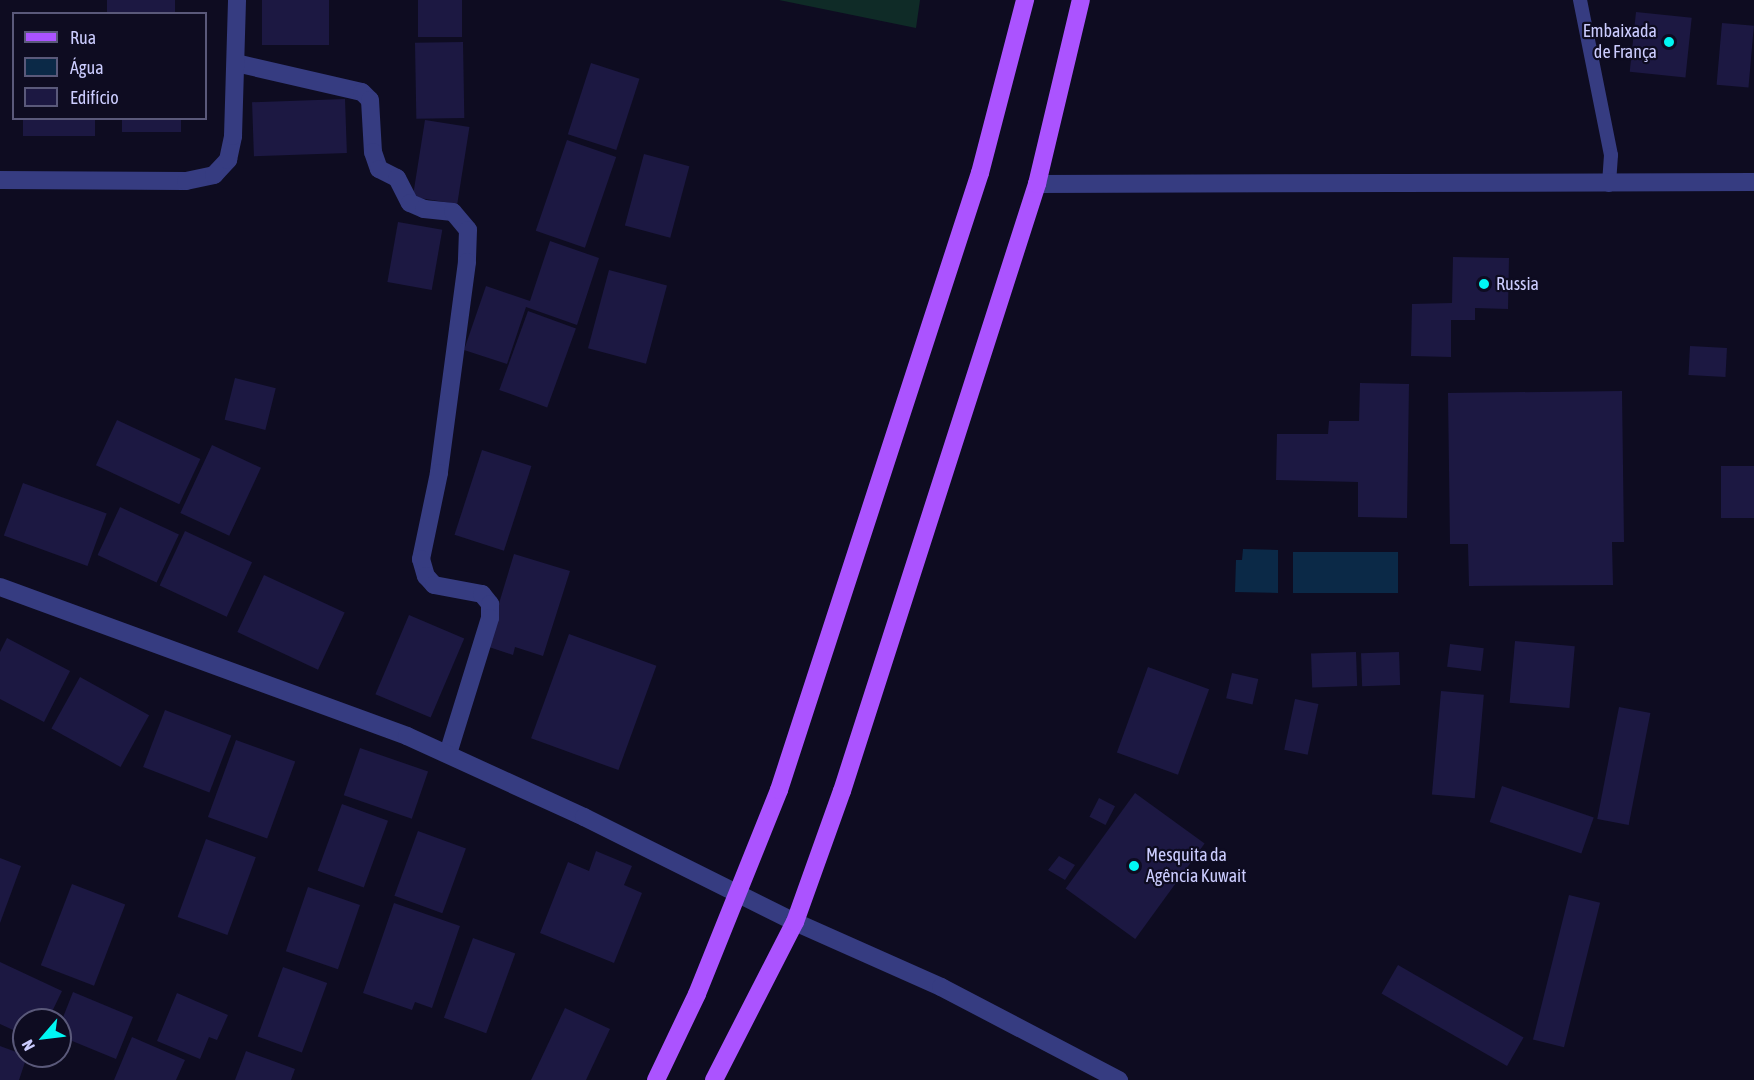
<!DOCTYPE html>
<meta charset="utf-8">
<style>
body{margin:0}
#map{position:relative;width:1754px;height:1080px;overflow:hidden;background:#0e0c21;font-family:"Asap Condensed",sans-serif}
div>[style]{position:absolute}
.green>*{inset:0;background:#0f2b27}
.water>*{inset:0;background:#0b2947;transform-origin:0 0}
.building>*{inset:0;background:#1c1842;transform-origin:0 0}
.lane>*{height:14px;margin:-7px;padding:0 7px;transform-origin:7px;border-radius:7px;background:#363c81}
.street>*{height:18px;margin:-9px;padding:0 9px;transform-origin:9px;border-radius:9px;background:#363c81}
.primary>*{height:18px;margin:-9px;padding:0 9px;transform-origin:9px;border-radius:9px;background:#ab53ff}
.dots>*{width:16px;height:16px;translate:-50% -50%;box-sizing:border-box;border:3px solid #0e0c21;border-radius:50%}
span{translate:-50% -50%;white-space:nowrap;text-align:center;line-height:1.15;-webkit-text-stroke:4.5px #0e0c21;paint-order:stroke}
.poi-label{font-size:18px;color:#cccdff}
.right{translate:-100% -50%;text-align:right}
.left{translate:0 -50%;text-align:left}
.legend{position:absolute;left:12px;top:12px;width:195px;height:108px;box-sizing:border-box;background:#0e0c21;border:2px solid #5a597a;margin:0;padding:8px 10px;list-style:none;font-size:18px;color:#cccdff}
.legend li{display:flex;align-items:center;gap:12px;height:30px}
.legend b{width:30px;border:2px solid #5a597a}
.north{position:absolute;left:12px;top:1008px;width:60px;height:60px;box-sizing:border-box;background:#0e0c21;border:2px solid #5a597a;border-radius:50%;rotate:242deg;font-size:16px;font-weight:700;line-height:24px;text-align:center;color:#cccdff}
.north::after{content:'';display:block;margin:auto;width:21px;height:27px;background:#00f7f3;clip-path:polygon(50% 0,100% 100%,50% 72%,0 100%)}
</style>
<div id="map">
<div class="green">
<i style="clip-path:polygon(779px 0,920px 0,916px 28px)"></i>
</div>
<div class="water">
<i style="clip-path:polygon(1243px 549px,1278px 550px,1278px 593px,1235px 592px,1236px 560px,1242px 560px)"></i>
<i style="left:1293px;top:552px;width:105px;height:41px"></i>
</div>
<div class="building">
<i style="left:107px;top:0;width:68px;height:14px"></i>
<i style="left:262px;top:0;width:67px;height:45px"></i>
<i style="left:418px;top:0;width:44px;height:37px"></i>
<i style="left:1636px;top:12px;width:56px;height:60px;rotate:6deg"></i>
<i style="left:1722px;top:23px;width:32px;height:62px;rotate:5deg"></i>
<i style="left:463px;top:42px;width:76px;height:48px;rotate:89deg"></i>
<i style="left:591px;top:63px;width:51px;height:75px;rotate:18deg"></i>
<i style="left:345px;top:99px;width:54px;height:93px;rotate:88deg"></i>
<i style="left:23px;top:118px;width:72px;height:18px"></i>
<i style="left:122px;top:118px;width:59px;height:14px"></i>
<i style="left:425px;top:120px;width:45px;height:78px;rotate:9deg"></i>
<i style="left:567px;top:140px;width:52px;height:96px;rotate:19deg"></i>
<i style="left:644px;top:154px;width:47px;height:74px;rotate:15deg"></i>
<i style="left:398px;top:222px;width:45px;height:61px;rotate:10deg"></i>
<i style="clip-path:polygon(550px 241px,599px 258px,577px 325px,526px 307px,507px 364px,464px 350px,486px 286px,530px 301px)"></i>
<i style="clip-path:polygon(1453px 257px,1509px 258px,1508px 309px,1475px 308px,1475px 320px,1451px 320px,1451px 357px,1411px 356px,1412px 304px,1452px 303px)"></i>
<i style="left:609px;top:270px;width:60px;height:81px;rotate:15deg"></i>
<i style="left:528px;top:311px;width:51px;height:84px;rotate:20deg"></i>
<i style="left:1690px;top:346px;width:37px;height:29px;rotate:3deg"></i>
<i style="left:235px;top:378px;width:42px;height:43px;rotate:14deg"></i>
<i style="clip-path:polygon(1360px 383px,1409px 384px,1407px 518px,1358px 517px,1358px 482px,1276px 480px,1277px 434px,1328px 434px,1329px 421px,1359px 421px)"></i>
<i style="clip-path:polygon(1622px 391px,1624px 542px,1612px 542px,1613px 585px,1469px 586px,1468px 544px,1450px 544px,1448px 393px)"></i>
<i style="left:117px;top:420px;width:92px;height:50px;rotate:25deg"></i>
<i style="left:212px;top:445px;width:54px;height:75px;rotate:25deg"></i>
<i style="left:482px;top:450px;width:52px;height:89px;rotate:18deg"></i>
<i style="left:1721px;top:466px;width:33px;height:52px"></i>
<i style="left:23px;top:483px;width:89px;height:56px;rotate:20deg"></i>
<i style="left:120px;top:507px;width:65px;height:53px;rotate:25deg"></i>
<i style="left:185px;top:531px;width:74px;height:60px;rotate:25deg"></i>
<i style="clip-path:polygon(514px 554px,570px 571px,543px 656px,515px 647px,513px 655px,486px 646px)"></i>
<i style="left:264px;top:575px;width:89px;height:63px;rotate:25deg"></i>
<i style="left:409px;top:615px;width:60px;height:86px;rotate:23deg"></i>
<i style="left:569px;top:634px;width:93px;height:111px;rotate:20deg"></i>
<i style="clip-path:polygon(7px 638px,70px 671px,44px 722px,0 699px,0 652px)"></i>
<i style="left:1515px;top:641px;width:60px;height:62px;rotate:5deg"></i>
<i style="left:1450px;top:644px;width:34px;height:23px;rotate:7deg"></i>
<i style="left:1356px;top:652px;width:34px;height:45px;rotate:88deg"></i>
<i style="left:1399px;top:652px;width:33px;height:38px;rotate:88deg"></i>
<i style="left:1148px;top:667px;width:65px;height:91px;rotate:20deg"></i>
<i style="left:1232px;top:673px;width:27px;height:26px;rotate:13deg"></i>
<i style="left:80px;top:677px;width:79px;height:59px;rotate:29deg"></i>
<i style="left:1441px;top:691px;width:43px;height:104px;rotate:5deg"></i>
<i style="left:1295px;top:699px;width:24px;height:52px;rotate:12deg"></i>
<i style="left:1619px;top:707px;width:32px;height:114px;rotate:11deg"></i>
<i style="left:165px;top:710px;width:71px;height:61px;rotate:21deg"></i>
<i style="left:236px;top:740px;width:63px;height:82px;rotate:20deg"></i>
<i style="left:360px;top:748px;width:72px;height:50px;rotate:19deg"></i>
<i style="left:1502px;top:786px;width:97px;height:38px;rotate:19deg"></i>
<i style="left:1135px;top:793px;width:86px;height:118px;rotate:36deg"></i>
<i style="left:1099px;top:798px;width:18px;height:21px;rotate:27deg"></i>
<i style="left:342px;top:804px;width:49px;height:71px;rotate:20deg"></i>
<i style="left:418px;top:831px;width:51px;height:69px;rotate:20deg"></i>
<i style="left:206px;top:839px;width:53px;height:83px;rotate:20deg"></i>
<i style="clip-path:polygon(596px 851px,632px 866px,624px 885px,642px 893px,614px 963px,540px 933px,568px 862px,589px 871px)"></i>
<i style="clip-path:polygon(1059px 856px,1075px 865px,1065px 880px,1048px 870px)"></i>
<i style="clip-path:polygon(0 858px,21px 866px,0 923px)"></i>
<i style="left:72px;top:884px;width:57px;height:87px;rotate:21deg"></i>
<i style="left:308px;top:887px;width:55px;height:68px;rotate:19deg"></i>
<i style="left:1569px;top:895px;width:32px;height:149px;rotate:14deg"></i>
<i style="clip-path:polygon(394px 903px,460px 926px,432px 1008px,415px 1002px,412px 1010px,363px 993px)"></i>
<i style="left:473px;top:938px;width:45px;height:85px;rotate:20deg"></i>
<i style="clip-path:polygon(0 962px,62px 991px,48px 1020px,24px 1020px,24px 1035px,0 1024px)"></i>
<i style="left:1398px;top:965px;width:145px;height:33px;rotate:30deg"></i>
<i style="left:283px;top:967px;width:47px;height:74px;rotate:20deg"></i>
<i style="clip-path:polygon(73px 992px,133px 1017px,116px 1059px,60px 1036px,60px 1025px)"></i>
<i style="clip-path:polygon(177px 993px,228px 1015px,217px 1040px,209px 1037px,200px 1059px,157px 1041px)"></i>
<i style="clip-path:polygon(565px 1008px,610px 1029px,586px 1080px,531px 1080px)"></i>
<i style="clip-path:polygon(132px 1037px,185px 1060px,176px 1080px,114px 1080px)"></i>
<i style="clip-path:polygon(0 1046px,27px 1056px,19px 1080px,0 1080px)"></i>
<i style="clip-path:polygon(246px 1051px,295px 1069px,291px 1080px,235px 1080px)"></i>
</div>
<div class="lane">
<i style="left:1580px;top:0;width:158px;rotate:78.7deg"></i>
<i style="left:1611px;top:155px;width:30px;rotate:94deg"></i>
</div>
<div class="street">
<i style="left:236px;top:63px;width:129px;rotate:13deg"></i>
<i style="left:362px;top:92px;width:11px;rotate:45deg"></i>
<i style="left:370px;top:100px;width:52px;rotate:86.7deg"></i>
<i style="left:373px;top:152px;width:18px;rotate:71deg"></i>
<i style="left:379px;top:169px;width:20px;rotate:27deg"></i>
<i style="left:397px;top:178px;width:28px;rotate:63deg"></i>
<i style="left:410px;top:203px;width:15px;rotate:23deg"></i>
<i style="left:424px;top:209px;width:29px;rotate:6deg"></i>
<i style="left:453px;top:212px;width:23px;rotate:50deg"></i>
<i style="left:468px;top:230px;width:32px;rotate:92deg"></i>
<i style="left:467px;top:262px;width:213px;rotate:97.6deg"></i>
<i style="left:439px;top:473px;width:88px;rotate:101.8deg"></i>
<i style="left:421px;top:559px;width:18px;rotate:74deg"></i>
<i style="left:426px;top:576px;width:12px;rotate:48deg"></i>
<i style="left:434px;top:585px;width:49px;rotate:10.6deg"></i>
<i style="left:482px;top:594px;width:13px;rotate:51deg"></i>
<i style="left:490px;top:604px;width:14px;rotate:90deg"></i>
<i style="left:490px;top:618px;width:142px;rotate:107.2deg"></i>
<i style="left:0;top:180px;width:186px;rotate:0.3deg"></i>
<i style="left:186px;top:181px;width:29px;rotate:-12deg"></i>
<i style="left:214px;top:175px;width:21px;rotate:-47deg"></i>
<i style="left:228px;top:160px;width:25px;rotate:-78deg"></i>
<i style="left:233px;top:136px;width:136px;rotate:-88.3deg"></i>
<i style="left:1037px;top:184px;width:717px;rotate:-0.16deg"></i>
<i style="left:0;top:587px;width:433px;rotate:20.1deg"></i>
<i style="left:407px;top:736px;width:195px;rotate:24.6deg"></i>
<i style="left:584px;top:817px;width:236px;rotate:26.5deg"></i>
<i style="left:795px;top:922px;width:160px;rotate:24deg"></i>
<i style="left:941px;top:987px;width:201px;rotate:27.6deg"></i>
</div>
<div class="primary">
<i style="left:656px;top:1080px;width:95px;rotate:-64.5deg"></i>
<i style="left:697px;top:994px;width:220px;rotate:-68.1deg"></i>
<i style="left:779px;top:790px;width:649px;rotate:-71.96deg"></i>
<i style="left:980px;top:173px;width:179px;rotate:-75.4deg"></i>
<i style="left:714px;top:1080px;width:178px;rotate:-62.9deg"></i>
<i style="left:795px;top:922px;width:139px;rotate:-70.3deg"></i>
<i style="left:842px;top:791px;width:638px;rotate:-72.19deg"></i>
<i style="left:1037px;top:184px;width:189px;rotate:-76.6deg"></i>
</div>
<div class="dots">
<i style="left:1669px;top:42px;background:#00f7f3"></i>
<i style="left:1484px;top:284px;background:#00f7f3"></i>
<i style="left:1134px;top:866px;background:#00f7f3"></i>
</div>
<div class="poi-label">
<span class="right" style="left:1657px;top:42px">Embaixada<br>de França</span>
<span class="left" style="left:1496px;top:284px">Russia</span>
<span class="left" style="left:1146px;top:866px">Mesquita da<br>Agência Kuwait</span>
</div>
<ul class="legend">
<li><b style="height:8px;background:#ab53ff"></b>Rua</li>
<li><b style="height:16px;background:#0b2947"></b>Água</li>
<li><b style="height:16px;background:#1c1842"></b>Edifício</li>
</ul>
<div class="north">N</div>
</div>
